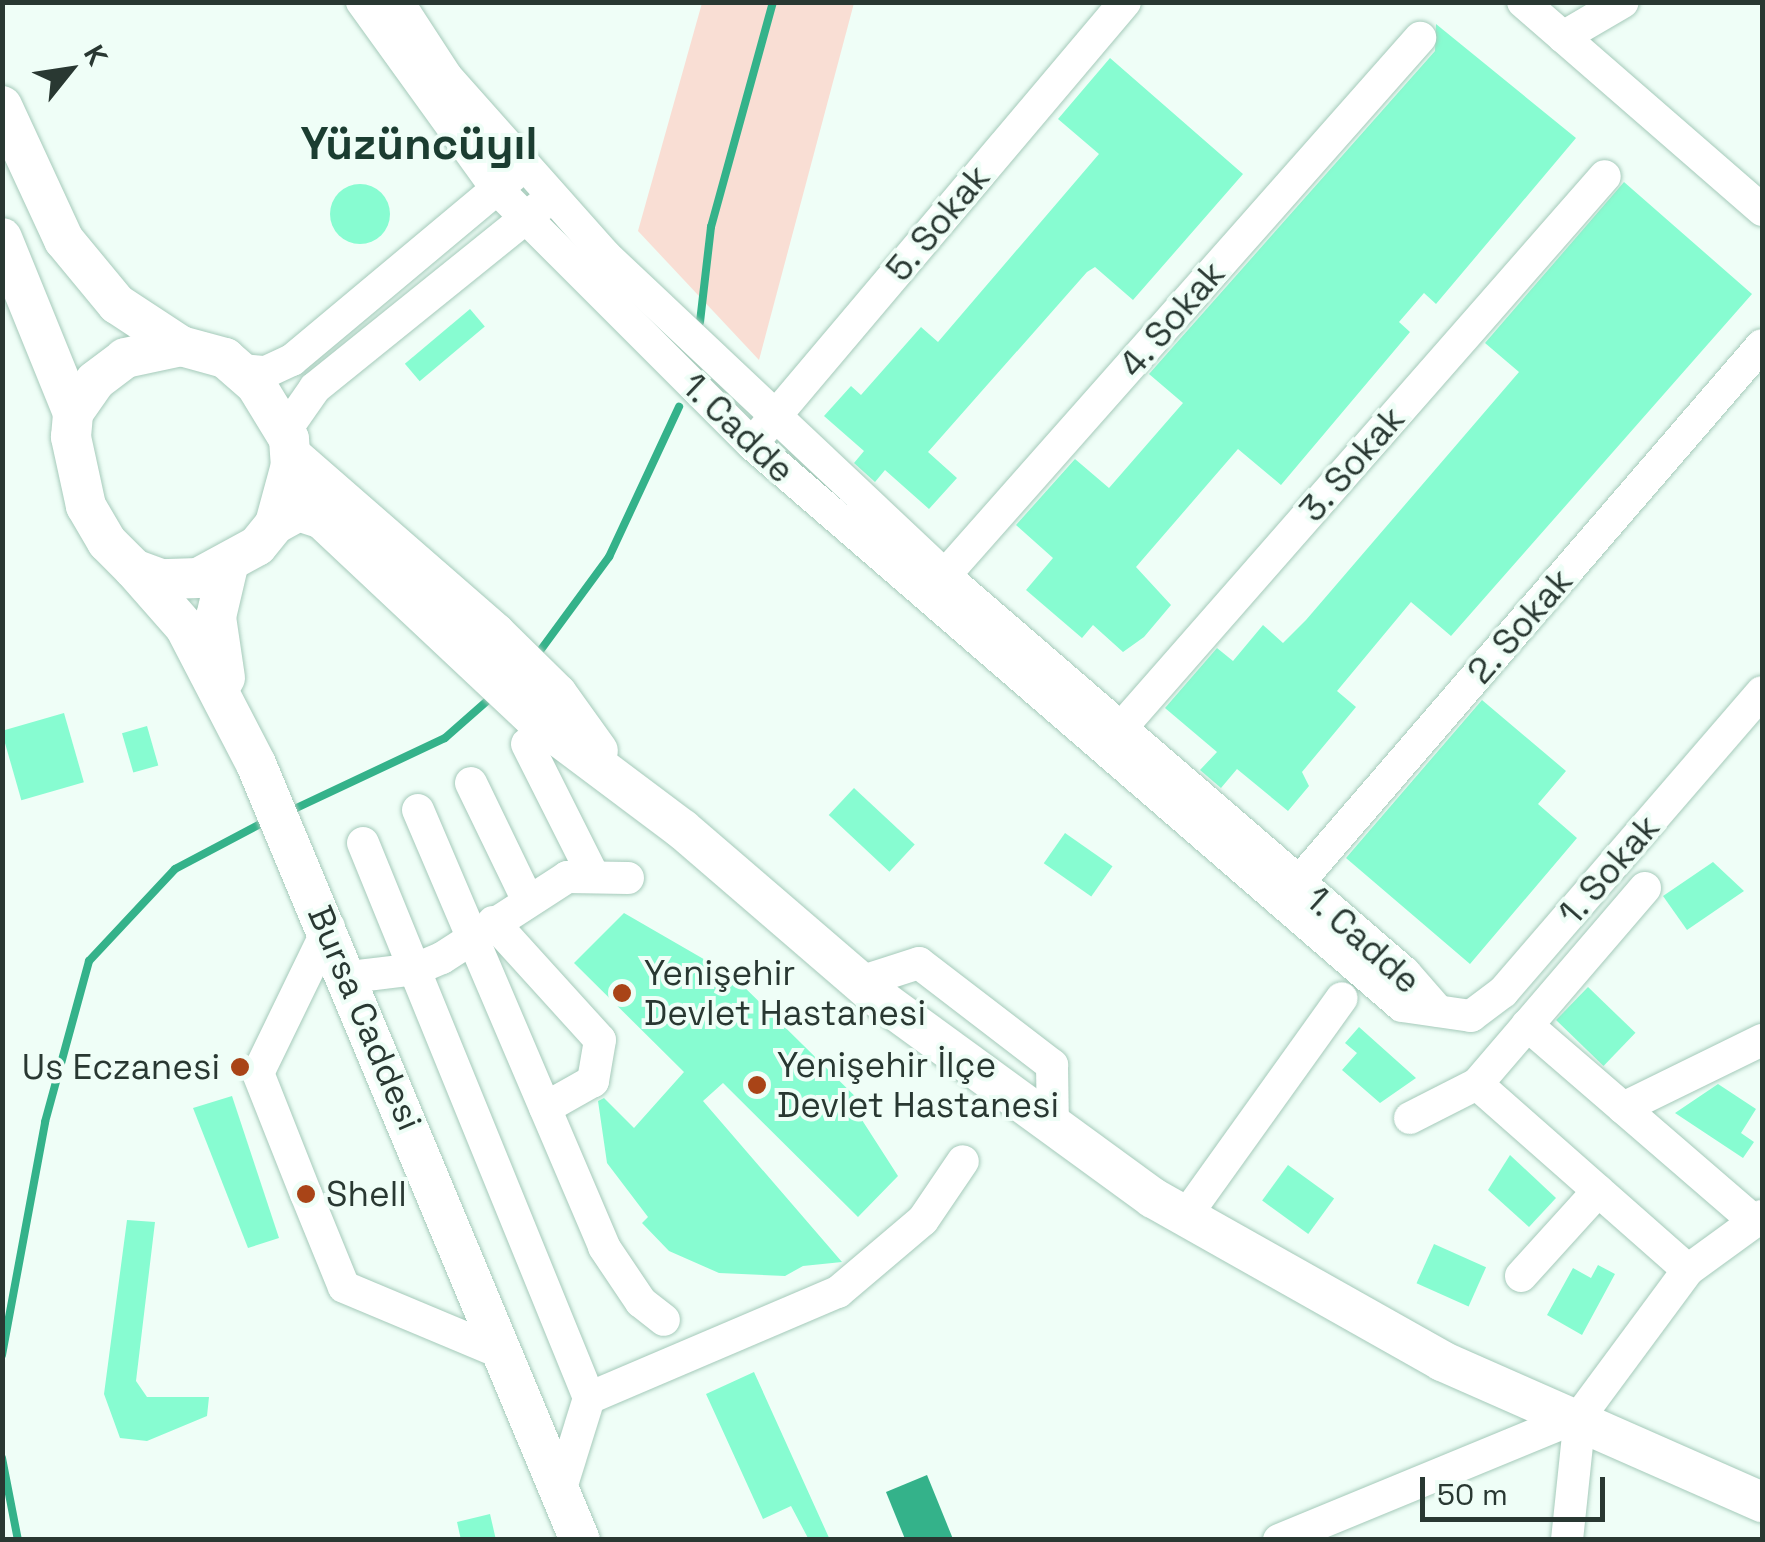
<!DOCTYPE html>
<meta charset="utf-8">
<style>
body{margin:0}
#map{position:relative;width:1765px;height:1542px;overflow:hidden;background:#effef7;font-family:"Space Grotesk",sans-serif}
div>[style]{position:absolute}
.green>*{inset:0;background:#f9ded4}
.water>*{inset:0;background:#34b28a}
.stream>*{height:8px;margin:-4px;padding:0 4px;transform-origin:4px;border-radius:4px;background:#34b28a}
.building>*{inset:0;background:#87fcd1;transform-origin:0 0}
.round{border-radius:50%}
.roads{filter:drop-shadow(0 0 2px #a5caba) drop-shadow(0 0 2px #a5caba)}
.minor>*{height:32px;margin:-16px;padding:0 16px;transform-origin:16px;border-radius:16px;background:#fff}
.major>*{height:40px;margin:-20px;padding:0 20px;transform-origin:20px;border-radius:20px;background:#fff}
.dots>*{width:28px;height:28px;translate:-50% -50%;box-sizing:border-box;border:5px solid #effef7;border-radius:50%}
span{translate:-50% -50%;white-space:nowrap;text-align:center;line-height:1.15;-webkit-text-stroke:8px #effef7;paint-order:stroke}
.street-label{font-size:35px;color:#293832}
.poi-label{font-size:35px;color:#293832}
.left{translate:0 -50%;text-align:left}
.right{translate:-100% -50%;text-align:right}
.district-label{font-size:45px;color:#1b3d31;font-weight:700}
.frame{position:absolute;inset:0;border:5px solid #293832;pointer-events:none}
.north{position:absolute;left:20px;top:20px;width:100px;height:100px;-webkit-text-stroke:8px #effef7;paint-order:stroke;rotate:60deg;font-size:28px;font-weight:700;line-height:40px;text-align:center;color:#293832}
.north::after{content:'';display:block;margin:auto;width:35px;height:45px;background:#293832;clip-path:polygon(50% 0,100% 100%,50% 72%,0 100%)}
.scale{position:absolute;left:1420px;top:1477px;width:185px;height:45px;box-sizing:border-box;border:5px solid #293832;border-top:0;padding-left:12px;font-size:30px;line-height:35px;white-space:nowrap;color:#293832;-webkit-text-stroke:8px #effef7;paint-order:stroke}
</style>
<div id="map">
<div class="green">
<i style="clip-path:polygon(702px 3px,854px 3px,759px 360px,638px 231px)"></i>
</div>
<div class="water">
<i style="clip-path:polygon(927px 1475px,953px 1539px,905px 1539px,886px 1492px)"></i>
</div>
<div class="stream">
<i style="left:700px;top:322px;width:96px;rotate:-83.4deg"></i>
<i style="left:711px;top:227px;width:233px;rotate:-74.6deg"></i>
<i style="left:537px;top:655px;width:122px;rotate:-53.7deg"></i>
<i style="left:609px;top:557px;width:166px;rotate:-65deg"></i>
<i style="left:290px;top:811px;width:171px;rotate:-25.2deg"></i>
<i style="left:445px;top:738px;width:65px;rotate:-41.3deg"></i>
<i style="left:2px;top:1355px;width:237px;rotate:-79.5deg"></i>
<i style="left:45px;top:1122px;width:167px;rotate:-74.7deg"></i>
<i style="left:89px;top:961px;width:126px;rotate:-46.9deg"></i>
<i style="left:175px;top:869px;width:105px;rotate:-27.8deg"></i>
<i style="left:2px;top:1458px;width:84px;rotate:79deg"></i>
</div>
<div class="building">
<i style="clip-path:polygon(1436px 24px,1576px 138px,1436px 304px,1424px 293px,1399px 322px,1410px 332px,1281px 485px,1238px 449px,1136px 567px,1171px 605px,1144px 637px,1123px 652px,1093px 625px,1082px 638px,1026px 590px,1053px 558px,1016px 525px,1075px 459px,1109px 488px,1183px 403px,1149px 374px,1435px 51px)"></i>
<i style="clip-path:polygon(1110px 58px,1243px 174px,1133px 300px,1095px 267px,1087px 272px,928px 452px,957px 478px,929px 509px,885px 470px,875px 482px,854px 463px,864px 451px,824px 416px,851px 386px,861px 395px,921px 327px,938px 342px,1099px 154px,1058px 119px)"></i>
<i style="clip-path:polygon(1624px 182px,1752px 294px,1451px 636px,1411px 602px,1337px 691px,1356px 707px,1302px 772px,1309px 786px,1288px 811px,1237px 769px,1221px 788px,1200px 770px,1217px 752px,1165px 708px,1217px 648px,1233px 661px,1263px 625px,1283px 643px,1306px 620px,1519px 372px,1485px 343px)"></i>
<i class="round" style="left:330px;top:184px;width:60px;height:60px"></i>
<i style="left:470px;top:309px;width:23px;height:85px;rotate:50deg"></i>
<i style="clip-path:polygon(1482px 700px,1566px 771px,1538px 804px,1577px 838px,1470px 964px,1346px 858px)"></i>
<i style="left:64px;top:713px;width:72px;height:65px;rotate:74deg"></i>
<i style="left:147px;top:726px;width:41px;height:26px;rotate:74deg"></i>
<i style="left:854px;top:788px;width:83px;height:37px;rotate:43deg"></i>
<i style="left:1065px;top:833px;width:58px;height:37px;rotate:35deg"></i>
<i style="clip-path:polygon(1713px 862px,1744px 891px,1687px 930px,1663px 896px)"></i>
<i style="clip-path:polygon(624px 913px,733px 976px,871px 1112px,862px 1120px,898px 1176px,858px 1217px,723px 1083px,703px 1101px,842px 1262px,803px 1266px,785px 1276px,719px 1273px,669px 1251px,642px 1223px,648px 1217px,607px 1163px,598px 1101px,604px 1098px,634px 1128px,684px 1072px,574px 963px)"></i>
<i style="left:1588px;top:987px;width:66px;height:46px;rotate:44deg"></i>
<i style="clip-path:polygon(1359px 1027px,1416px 1078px,1380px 1103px,1342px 1070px,1357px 1053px,1345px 1043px)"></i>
<i style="clip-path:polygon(1718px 1084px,1756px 1109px,1741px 1133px,1754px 1142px,1743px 1158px,1675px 1113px)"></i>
<i style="clip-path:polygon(232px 1096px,279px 1238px,248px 1248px,193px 1108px)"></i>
<i style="clip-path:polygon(1510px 1155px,1556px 1198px,1529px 1227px,1488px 1190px)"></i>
<i style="left:1288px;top:1165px;width:57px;height:44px;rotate:36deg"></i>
<i style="clip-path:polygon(127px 1220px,155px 1222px,136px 1381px,147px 1397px,209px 1397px,207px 1416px,147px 1441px,120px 1438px,104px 1394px)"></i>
<i style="left:1434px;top:1244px;width:57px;height:43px;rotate:24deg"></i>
<i style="clip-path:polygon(1598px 1265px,1615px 1274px,1582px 1335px,1547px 1315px,1573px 1268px,1591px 1278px)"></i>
<i style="clip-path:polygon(754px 1372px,830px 1540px,809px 1540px,791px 1506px,763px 1519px,706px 1394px)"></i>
<i style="clip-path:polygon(490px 1514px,496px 1540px,461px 1540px,457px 1522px)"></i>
</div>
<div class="roads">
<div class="minor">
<i style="left:362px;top:2px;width:231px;rotate:54.2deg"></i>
<i style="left:497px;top:189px;width:361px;rotate:45deg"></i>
<i style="left:752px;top:444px;width:859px;rotate:40.85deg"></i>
<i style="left:1402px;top:1006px;width:70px;rotate:8.2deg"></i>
<i style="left:1471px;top:1016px;width:40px;rotate:-37deg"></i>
<i style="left:1503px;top:992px;width:396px;rotate:-49.2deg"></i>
<i style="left:398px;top:2px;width:88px;rotate:57deg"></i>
<i style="left:446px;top:76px;width:241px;rotate:48.4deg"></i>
<i style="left:606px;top:256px;width:466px;rotate:43.3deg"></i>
<i style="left:945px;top:576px;width:608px;rotate:40.8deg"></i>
<i style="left:1405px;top:973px;width:50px;rotate:49deg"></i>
<i style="left:1523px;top:2px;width:317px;rotate:41deg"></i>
<i style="left:1563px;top:37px;width:69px;rotate:-30.3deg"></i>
<i style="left:241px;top:370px;width:25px;rotate:5deg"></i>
<i style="left:266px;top:372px;width:29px;rotate:-25deg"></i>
<i style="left:292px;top:360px;width:287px;rotate:-39.9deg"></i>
<i style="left:285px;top:431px;width:52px;rotate:-55.1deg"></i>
<i style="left:315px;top:388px;width:288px;rotate:-38.9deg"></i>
<i style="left:761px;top:433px;width:564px;rotate:-49.82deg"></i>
<i style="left:930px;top:592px;width:740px;rotate:-48.51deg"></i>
<i style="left:527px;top:744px;width:144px;rotate:63.3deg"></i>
<i style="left:1107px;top:744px;width:755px;rotate:-48.76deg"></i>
<i style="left:471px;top:783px;width:129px;rotate:64.2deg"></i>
<i style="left:418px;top:810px;width:475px;rotate:66.9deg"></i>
<i style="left:604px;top:1247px;width:66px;rotate:56.1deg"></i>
<i style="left:641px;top:1302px;width:29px;rotate:38deg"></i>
<i style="left:363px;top:843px;width:599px;rotate:67.84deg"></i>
<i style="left:589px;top:1398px;width:97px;rotate:107.3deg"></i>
<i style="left:1645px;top:888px;width:258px;rotate:130.6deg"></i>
<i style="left:1477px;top:1084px;width:281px;rotate:41.4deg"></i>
<i style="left:1285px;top:898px;width:730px;rotate:-49.22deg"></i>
<i style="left:493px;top:922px;width:159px;rotate:47.8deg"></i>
<i style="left:600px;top:1040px;width:42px;rotate:99.7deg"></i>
<i style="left:593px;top:1081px;width:55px;rotate:150.6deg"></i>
<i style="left:329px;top:927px;width:162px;rotate:115.9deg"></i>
<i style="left:258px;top:1073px;width:130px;rotate:68.4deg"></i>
<i style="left:306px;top:1194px;width:100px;rotate:67.8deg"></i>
<i style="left:344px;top:1287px;width:171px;rotate:22.7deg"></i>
<i style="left:350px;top:977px;width:66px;rotate:-6.9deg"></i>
<i style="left:416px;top:969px;width:28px;rotate:-23deg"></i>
<i style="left:442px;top:958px;width:149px;rotate:-32.9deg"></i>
<i style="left:567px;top:877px;width:61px;rotate:0.9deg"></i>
<i style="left:860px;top:982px;width:62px;rotate:-17.9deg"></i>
<i style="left:919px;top:963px;width:168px;rotate:37.5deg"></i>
<i style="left:1052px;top:1065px;width:63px;rotate:89.1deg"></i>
<i style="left:1527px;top:1025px;width:301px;rotate:40.8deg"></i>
<i style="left:1623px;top:1108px;width:155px;rotate:-26.1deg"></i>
<i style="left:1410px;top:1118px;width:75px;rotate:-26.9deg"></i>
<i style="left:1185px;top:1217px;width:269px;rotate:-54.4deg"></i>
<i style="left:1521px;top:1276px;width:115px;rotate:-47.8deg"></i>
<i style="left:589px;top:1398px;width:271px;rotate:-23.1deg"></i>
<i style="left:838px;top:1292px;width:111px;rotate:-40.3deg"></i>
<i style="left:923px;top:1220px;width:71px;rotate:-55.9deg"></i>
<i style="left:1279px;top:1540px;width:326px;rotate:-22.4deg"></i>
<i style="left:1567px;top:1540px;width:125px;rotate:-84deg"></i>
<i style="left:1580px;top:1416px;width:182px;rotate:-53.5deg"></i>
<i style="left:1688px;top:1270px;width:92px;rotate:-36.1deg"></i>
</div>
<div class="major">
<i style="left:2px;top:106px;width:148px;rotate:65.2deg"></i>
<i style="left:64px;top:240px;width:83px;rotate:50.4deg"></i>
<i style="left:117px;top:304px;width:77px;rotate:33.3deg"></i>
<i style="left:2px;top:238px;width:189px;rotate:67.9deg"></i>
<i style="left:181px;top:346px;width:46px;rotate:15.3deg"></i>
<i style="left:225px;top:358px;width:41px;rotate:41.1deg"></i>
<i style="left:256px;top:385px;width:63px;rotate:58.6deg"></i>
<i style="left:289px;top:439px;width:26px;rotate:86deg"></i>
<i style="left:291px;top:465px;width:61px;rotate:105.2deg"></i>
<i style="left:275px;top:524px;width:28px;rotate:129deg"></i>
<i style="left:257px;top:546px;width:67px;rotate:151.5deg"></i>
<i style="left:198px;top:578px;width:37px;rotate:178deg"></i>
<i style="left:161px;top:579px;width:29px;rotate:-160deg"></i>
<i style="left:134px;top:569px;width:38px;rotate:-135deg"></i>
<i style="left:107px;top:542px;width:42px;rotate:-120.3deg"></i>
<i style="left:86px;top:506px;width:71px;rotate:-102.3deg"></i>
<i style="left:71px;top:437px;width:24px;rotate:-85deg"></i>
<i style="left:73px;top:413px;width:39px;rotate:-55deg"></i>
<i style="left:95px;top:381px;width:38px;rotate:-37deg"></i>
<i style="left:125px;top:358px;width:57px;rotate:-12.1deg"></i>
<i style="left:291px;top:455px;width:271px;rotate:41.1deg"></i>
<i style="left:495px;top:633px;width:87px;rotate:44.5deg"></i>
<i style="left:557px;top:694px;width:70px;rotate:54.3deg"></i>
<i style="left:275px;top:524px;width:26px;rotate:-29deg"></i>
<i style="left:298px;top:511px;width:25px;rotate:18deg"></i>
<i style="left:322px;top:519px;width:291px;rotate:43.2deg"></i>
<i style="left:534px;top:718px;width:185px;rotate:36.9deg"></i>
<i style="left:682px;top:829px;width:256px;rotate:40.7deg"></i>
<i style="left:876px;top:996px;width:343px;rotate:36.1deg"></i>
<i style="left:1153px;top:1198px;width:332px;rotate:29.4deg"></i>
<i style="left:1442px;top:1361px;width:350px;rotate:23.8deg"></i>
<i style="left:134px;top:569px;width:77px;rotate:48.7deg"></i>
<i style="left:185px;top:627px;width:154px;rotate:62.6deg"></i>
<i style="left:256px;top:764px;width:841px;rotate:67.34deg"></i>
<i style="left:225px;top:678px;width:62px;rotate:-98.4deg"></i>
<i style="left:216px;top:617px;width:52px;rotate:-76.8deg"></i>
</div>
</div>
<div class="dots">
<i style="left:622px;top:993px;background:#a94417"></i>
<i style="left:240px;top:1067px;background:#a94417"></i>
<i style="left:757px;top:1085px;background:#a94417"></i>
<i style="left:306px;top:1194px;background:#a94417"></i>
</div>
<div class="street-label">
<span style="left:938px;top:223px;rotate:-50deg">5. Sokak</span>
<span style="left:1172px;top:319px;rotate:-49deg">4. Sokak</span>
<span style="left:738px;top:428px;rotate:44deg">1. Cadde</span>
<span style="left:1352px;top:464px;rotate:-49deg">3. Sokak</span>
<span style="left:1520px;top:626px;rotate:-49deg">2. Sokak</span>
<span style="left:1609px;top:870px;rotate:-49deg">1. Sokak</span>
<span style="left:1363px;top:940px;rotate:42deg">1. Cadde</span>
<span style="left:365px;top:1018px;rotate:67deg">Bursa Caddesi</span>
</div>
<div class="poi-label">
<span class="left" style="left:644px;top:993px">Yenişehir<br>Devlet Hastanesi</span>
<span class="left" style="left:777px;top:1085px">Yenişehir İlçe<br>Devlet Hastanesi</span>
<span class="right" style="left:220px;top:1067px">Us Eczanesi</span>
<span class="left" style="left:326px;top:1194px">Shell</span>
</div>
<div class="district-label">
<span style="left:419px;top:144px">Yüzüncüyıl</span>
</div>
<div class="frame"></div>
<div class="north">K</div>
<div class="scale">50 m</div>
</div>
